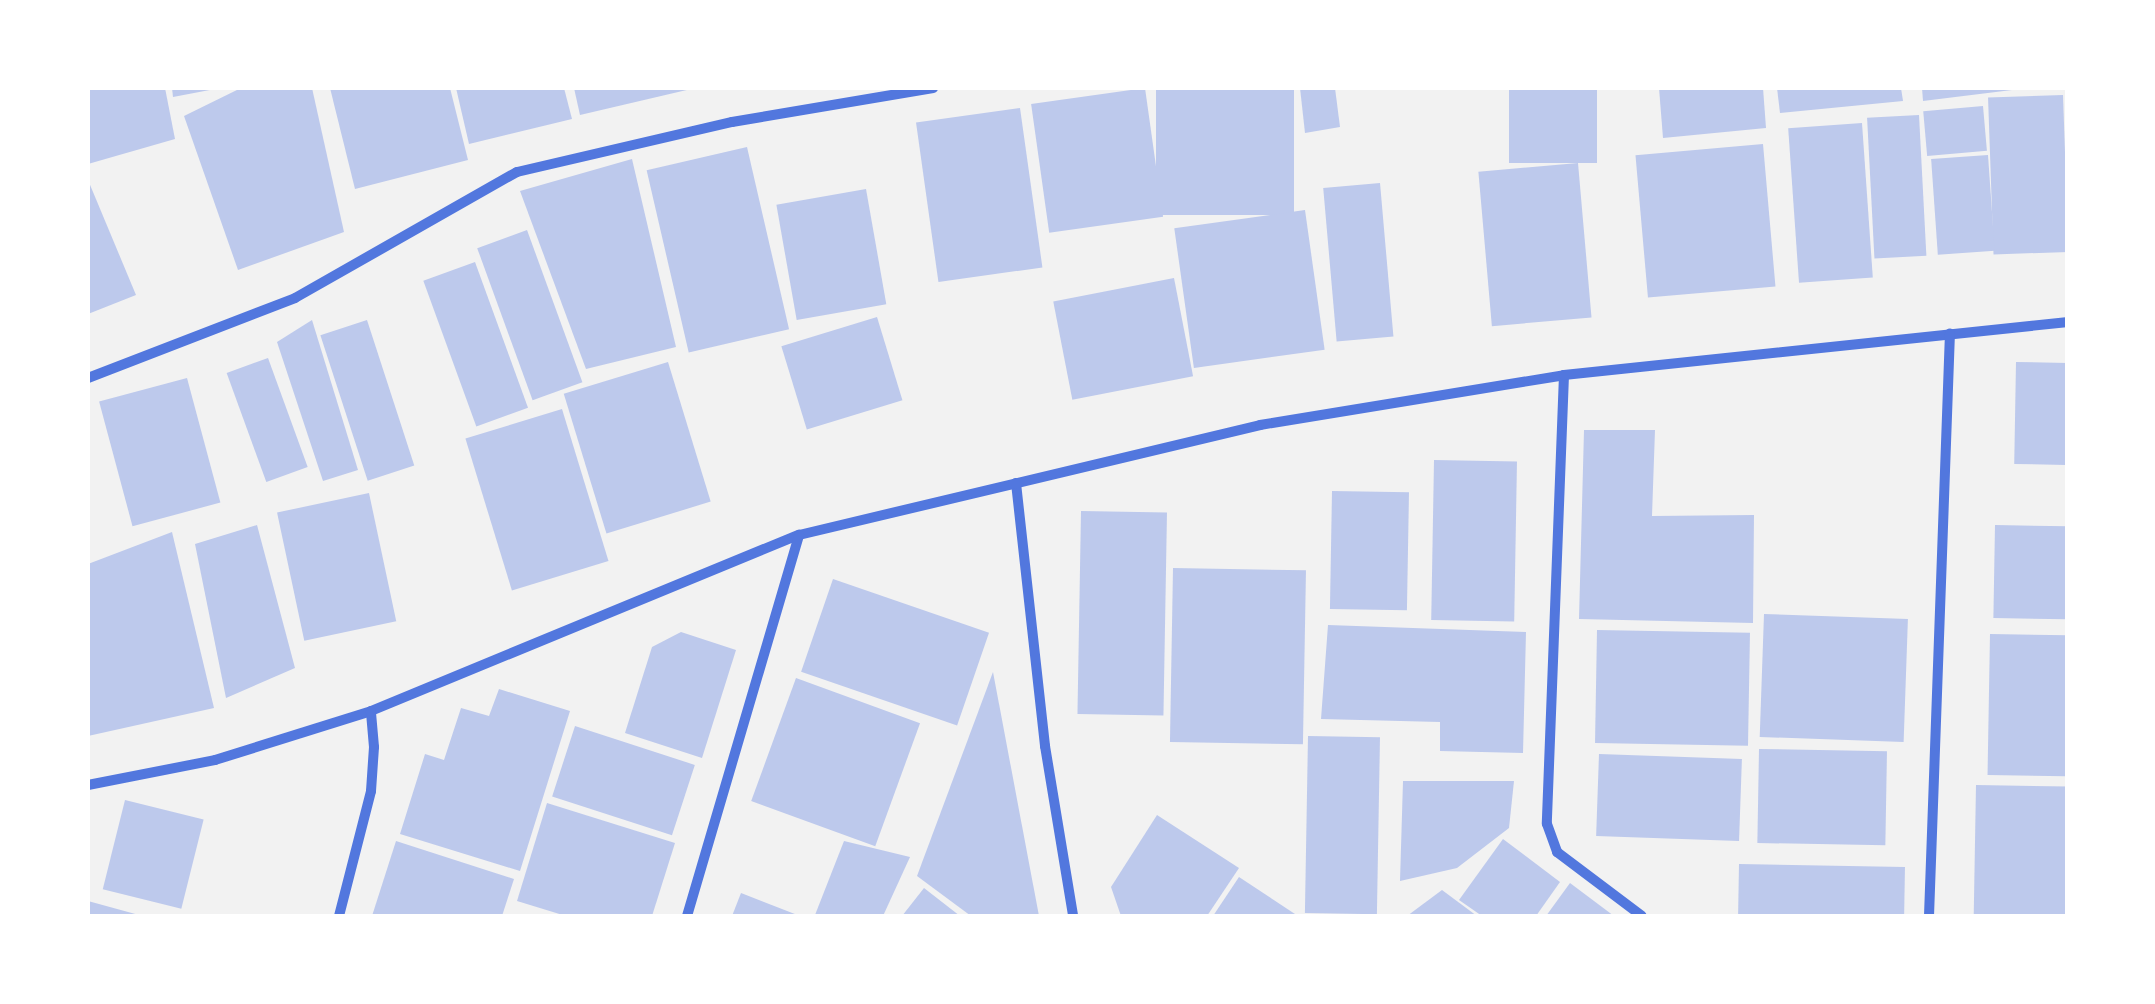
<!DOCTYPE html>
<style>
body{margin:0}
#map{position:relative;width:2155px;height:1004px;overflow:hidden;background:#f2f2f2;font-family:Georgia,serif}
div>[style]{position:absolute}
.building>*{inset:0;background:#bdc9ec;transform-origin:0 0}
.minor>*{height:10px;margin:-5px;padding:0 5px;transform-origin:5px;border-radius:5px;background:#5277de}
span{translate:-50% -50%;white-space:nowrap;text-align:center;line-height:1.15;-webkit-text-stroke:10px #fff;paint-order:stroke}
.frame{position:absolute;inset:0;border:90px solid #fff;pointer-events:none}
</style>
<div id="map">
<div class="building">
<i style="clip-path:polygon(88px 88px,165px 88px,175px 139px,88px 164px)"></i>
<i style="clip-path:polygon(172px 88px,214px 88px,215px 89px,173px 97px)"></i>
<i style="clip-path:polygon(241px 88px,312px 88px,344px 232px,238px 270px,184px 116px)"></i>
<i style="clip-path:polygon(330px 88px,450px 88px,468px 160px,355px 189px)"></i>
<i style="clip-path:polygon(456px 88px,564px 88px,572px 119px,469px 144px)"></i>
<i style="clip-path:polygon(574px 88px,691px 88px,691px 89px,580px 115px)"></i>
<i style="left:1145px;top:88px;width:130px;height:115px;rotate:82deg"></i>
<i style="left:1156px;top:88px;width:138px;height:127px"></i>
<i style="clip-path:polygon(1300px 88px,1335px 88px,1340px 127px,1305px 133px)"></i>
<i style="left:1509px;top:88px;width:88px;height:75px"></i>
<i style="clip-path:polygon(1659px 88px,1763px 88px,1766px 128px,1663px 138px)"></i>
<i style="clip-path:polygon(1777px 88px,1901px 88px,1903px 101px,1780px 113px)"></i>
<i style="clip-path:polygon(1922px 88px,2012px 88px,2012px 90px,1923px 101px)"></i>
<i style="left:2063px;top:95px;width:157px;height:75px;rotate:88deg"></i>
<i style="left:1983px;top:106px;width:45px;height:60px;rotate:85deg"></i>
<i style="left:1020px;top:108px;width:161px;height:105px;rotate:82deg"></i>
<i style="left:1919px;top:115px;width:141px;height:52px;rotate:87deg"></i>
<i style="left:1862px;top:123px;width:155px;height:74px;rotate:86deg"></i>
<i style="left:1763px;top:144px;width:143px;height:128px;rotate:85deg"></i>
<i style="left:747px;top:147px;width:187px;height:103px;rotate:77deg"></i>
<i style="left:1988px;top:155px;width:96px;height:57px;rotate:86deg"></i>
<i style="clip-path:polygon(632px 159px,676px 347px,586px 369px,520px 191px)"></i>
<i style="left:1578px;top:163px;width:155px;height:100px;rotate:85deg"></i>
<i style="clip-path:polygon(88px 180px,136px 295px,88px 314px)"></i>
<i style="left:1380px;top:183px;width:154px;height:57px;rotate:85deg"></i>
<i style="left:866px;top:189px;width:117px;height:91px;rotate:80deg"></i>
<i style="left:1305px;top:210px;width:141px;height:132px;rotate:82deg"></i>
<i style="left:527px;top:230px;width:162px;height:53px;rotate:70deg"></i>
<i style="left:475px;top:262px;width:155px;height:55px;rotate:70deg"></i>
<i style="left:1174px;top:278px;width:100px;height:123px;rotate:79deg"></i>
<i style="left:877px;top:317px;width:87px;height:100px;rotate:73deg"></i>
<i style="clip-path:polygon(312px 320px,358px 470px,323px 481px,277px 342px)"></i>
<i style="left:367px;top:320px;width:153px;height:49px;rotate:72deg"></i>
<i style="left:268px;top:358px;width:116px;height:44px;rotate:70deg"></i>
<i style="left:668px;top:362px;width:146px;height:109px;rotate:73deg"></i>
<i style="left:2016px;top:362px;width:52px;height:102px;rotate:1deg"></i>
<i style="left:187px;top:378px;width:129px;height:91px;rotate:75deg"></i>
<i style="left:562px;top:409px;width:159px;height:101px;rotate:73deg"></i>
<i style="clip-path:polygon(1584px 430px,1655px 430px,1652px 516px,1754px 515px,1753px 623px,1579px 619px)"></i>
<i style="left:1434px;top:460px;width:83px;height:160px;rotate:1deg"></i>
<i style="left:1332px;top:491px;width:77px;height:118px;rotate:1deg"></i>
<i style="left:369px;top:493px;width:131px;height:94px;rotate:78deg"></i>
<i style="left:1081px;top:511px;width:86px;height:203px;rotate:1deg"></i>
<i style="clip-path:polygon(257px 525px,295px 668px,226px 698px,195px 544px)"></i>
<i style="left:1995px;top:525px;width:73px;height:93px;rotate:1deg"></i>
<i style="clip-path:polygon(172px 532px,214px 708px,88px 736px,88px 564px)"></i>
<i style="left:1173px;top:568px;width:133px;height:174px;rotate:1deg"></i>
<i style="left:833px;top:579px;width:165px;height:98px;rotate:19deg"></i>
<i style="left:1764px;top:614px;width:144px;height:123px;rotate:2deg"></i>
<i style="clip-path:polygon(1328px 625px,1526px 632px,1523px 753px,1440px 751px,1440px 722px,1321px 719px)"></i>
<i style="left:1597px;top:630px;width:153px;height:113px;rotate:1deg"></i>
<i style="clip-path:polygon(681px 632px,736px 650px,702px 758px,625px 733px,652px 647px)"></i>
<i style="left:1990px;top:634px;width:78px;height:141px;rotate:1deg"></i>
<i style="clip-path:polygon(993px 672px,1039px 916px,971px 916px,917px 876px)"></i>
<i style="left:796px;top:678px;width:132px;height:131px;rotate:20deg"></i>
<i style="clip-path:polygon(499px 689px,570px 711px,520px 871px,400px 834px,425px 754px,444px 760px,461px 708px,489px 716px)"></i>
<i style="left:575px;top:726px;width:126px;height:74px;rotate:18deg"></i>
<i style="left:1308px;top:736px;width:72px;height:177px;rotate:1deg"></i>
<i style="left:1759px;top:749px;width:128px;height:94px;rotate:1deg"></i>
<i style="left:1599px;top:754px;width:143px;height:82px;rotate:2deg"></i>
<i style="clip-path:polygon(1403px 781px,1514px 781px,1509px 828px,1457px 868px,1400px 881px)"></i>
<i style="left:1976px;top:785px;width:92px;height:131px;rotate:1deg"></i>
<i style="left:125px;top:800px;width:81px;height:92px;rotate:14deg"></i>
<i style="clip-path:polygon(547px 803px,675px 843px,652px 916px,566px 916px,517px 901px)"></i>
<i style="clip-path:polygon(1157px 815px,1239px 868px,1207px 916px,1121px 916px,1111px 887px)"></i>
<i style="clip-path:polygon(1503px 839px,1560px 882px,1536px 916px,1482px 916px,1459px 900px)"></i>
<i style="clip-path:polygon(396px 841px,514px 879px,502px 916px,372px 916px)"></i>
<i style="clip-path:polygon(844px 841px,910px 857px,883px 916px,815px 915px)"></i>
<i style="left:1739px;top:864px;width:166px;height:52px;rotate:1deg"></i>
<i style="clip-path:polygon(1239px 877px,1298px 916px,1213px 916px)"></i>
<i style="clip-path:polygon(1570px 883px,1614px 916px,1546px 916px)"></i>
<i style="clip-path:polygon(924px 888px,960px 916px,902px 916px)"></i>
<i style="clip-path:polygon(1442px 890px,1477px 916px,1407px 916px)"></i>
<i style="clip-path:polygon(741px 893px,800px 916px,732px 916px)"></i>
<i style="clip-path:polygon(88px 901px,139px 915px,139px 916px,88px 916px)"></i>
</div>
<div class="minor">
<i style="left:1564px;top:375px;width:449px;rotate:92.2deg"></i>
<i style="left:1547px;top:824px;width:30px;rotate:70deg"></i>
<i style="left:1557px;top:852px;width:106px;rotate:37deg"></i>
<i style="left:88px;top:378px;width:222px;rotate:-21.1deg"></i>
<i style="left:295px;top:298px;width:255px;rotate:-29.6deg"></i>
<i style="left:517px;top:172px;width:221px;rotate:-13.1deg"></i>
<i style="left:732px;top:122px;width:204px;rotate:-9.6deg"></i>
<i style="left:1016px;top:483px;width:265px;rotate:83.7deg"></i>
<i style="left:1045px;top:746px;width:172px;rotate:80.6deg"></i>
<i style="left:88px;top:785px;width:129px;rotate:-11.1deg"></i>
<i style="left:215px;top:760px;width:164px;rotate:-17.4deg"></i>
<i style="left:371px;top:711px;width:463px;rotate:-22.4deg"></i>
<i style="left:799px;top:535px;width:474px;rotate:-13.4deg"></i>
<i style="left:1260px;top:425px;width:308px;rotate:-9.3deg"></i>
<i style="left:1564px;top:375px;width:507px;rotate:-6deg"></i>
<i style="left:339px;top:916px;width:129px;rotate:-75.6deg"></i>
<i style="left:371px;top:791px;width:44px;rotate:-86.1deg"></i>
<i style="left:374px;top:747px;width:36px;rotate:-95deg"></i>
<i style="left:687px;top:916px;width:397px;rotate:-73.6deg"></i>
<i style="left:1929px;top:916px;width:583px;rotate:-87.94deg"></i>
</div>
<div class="frame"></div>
</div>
